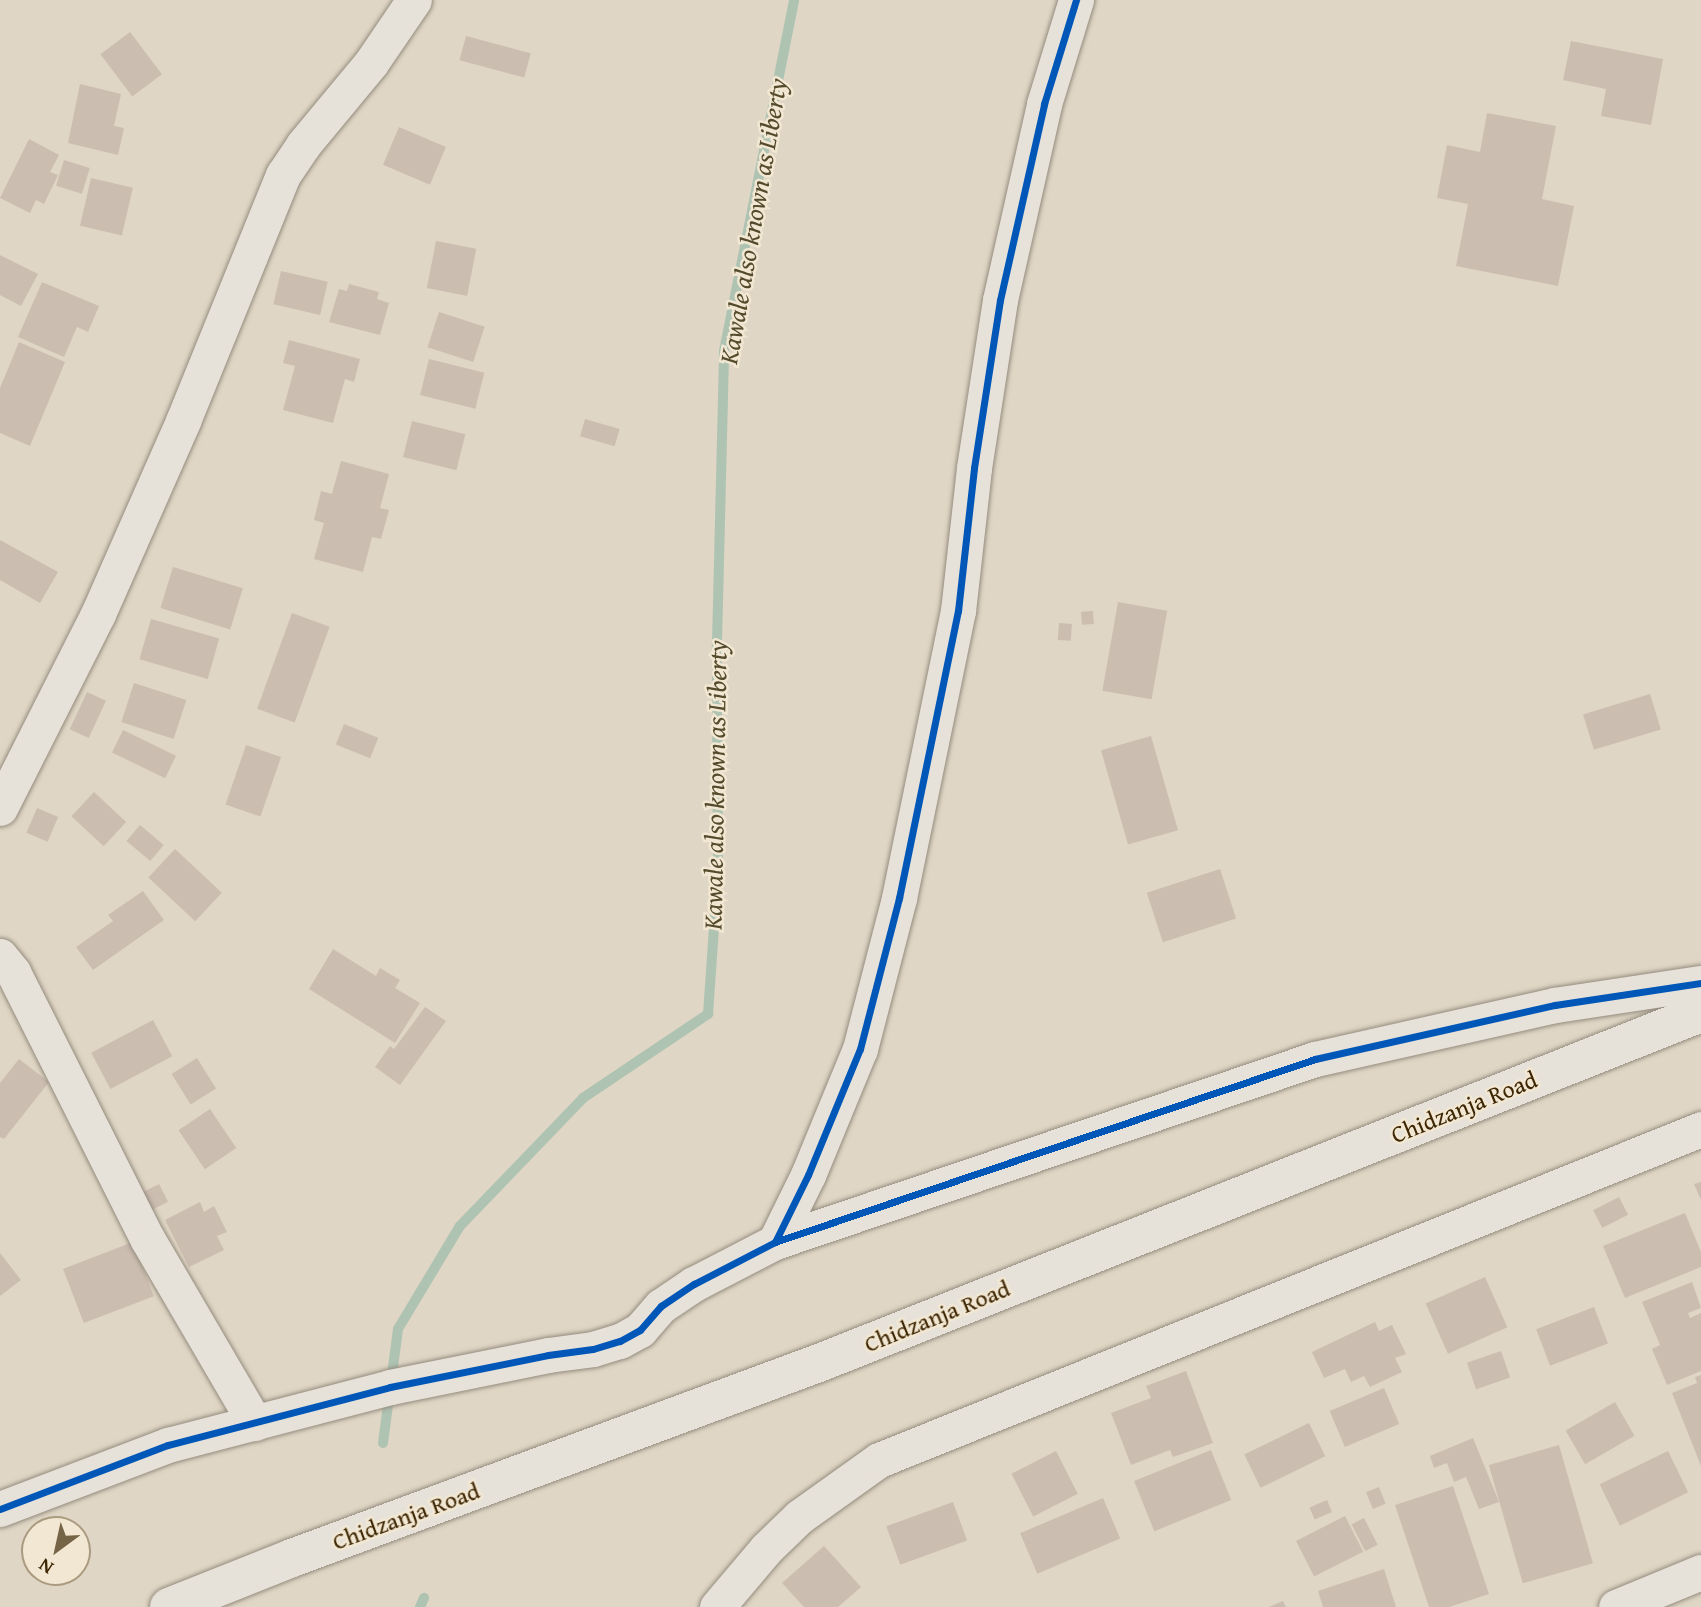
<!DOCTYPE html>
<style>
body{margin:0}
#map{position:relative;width:1701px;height:1607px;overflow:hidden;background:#e0d6c5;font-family:"Gentium Book Plus",serif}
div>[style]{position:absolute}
.stream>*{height:10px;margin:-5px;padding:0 5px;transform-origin:5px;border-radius:5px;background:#aec3b2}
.building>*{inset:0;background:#ccbdb1;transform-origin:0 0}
.roads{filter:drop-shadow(0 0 2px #948c7e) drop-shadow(0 0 2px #948c7e)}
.street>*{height:35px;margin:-17.5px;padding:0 17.5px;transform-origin:17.5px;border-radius:17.5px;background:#e7e2d9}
.secondary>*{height:38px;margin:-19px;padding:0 19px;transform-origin:19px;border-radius:19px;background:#e7e2d9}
.cycleway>*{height:7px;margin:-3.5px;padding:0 3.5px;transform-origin:3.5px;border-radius:3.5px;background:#0057b8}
span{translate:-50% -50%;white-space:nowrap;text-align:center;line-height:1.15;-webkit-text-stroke:5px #f2e7d2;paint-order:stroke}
.street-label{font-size:24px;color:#3d2603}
.water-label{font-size:26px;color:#544b2d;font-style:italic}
.north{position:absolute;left:21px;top:1516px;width:70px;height:70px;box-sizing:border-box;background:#f2e7d2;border:2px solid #aa9a7f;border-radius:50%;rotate:213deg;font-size:19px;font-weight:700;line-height:28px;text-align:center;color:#3d2603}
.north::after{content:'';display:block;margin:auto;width:24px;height:32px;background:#766447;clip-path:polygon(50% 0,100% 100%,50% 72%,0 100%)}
</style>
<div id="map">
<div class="stream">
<i style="left:383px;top:1443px;width:115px;rotate:-82.5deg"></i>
<i style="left:398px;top:1329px;width:120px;rotate:-59deg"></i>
<i style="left:460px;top:1226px;width:178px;rotate:-46.1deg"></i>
<i style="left:583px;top:1098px;width:151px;rotate:-33.9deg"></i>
<i style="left:708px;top:1014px;width:142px;rotate:-86deg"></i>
<i style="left:718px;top:872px;width:229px;rotate:-90.3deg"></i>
<i style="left:717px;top:643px;width:292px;rotate:-88.6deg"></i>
<i style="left:724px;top:351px;width:358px;rotate:-78.7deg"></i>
<i style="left:420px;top:1607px;width:10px;rotate:-66deg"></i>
</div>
<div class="building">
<i style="left:130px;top:32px;width:53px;height:37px;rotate:53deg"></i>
<i style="left:466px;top:36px;width:67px;height:25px;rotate:15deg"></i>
<i style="clip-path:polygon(1571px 41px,1663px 59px,1651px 125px,1601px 116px,1606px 89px,1563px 80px)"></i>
<i style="clip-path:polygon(80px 84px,121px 94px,114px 126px,124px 128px,118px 155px,68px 143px)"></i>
<i style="clip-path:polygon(1487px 113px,1556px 126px,1542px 199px,1574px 206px,1558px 286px,1456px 266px,1468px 204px,1437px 198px,1447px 145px,1480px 152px)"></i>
<i style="left:399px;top:127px;width:51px;height:41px;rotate:23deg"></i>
<i style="clip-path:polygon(29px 139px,59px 155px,50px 172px,58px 175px,44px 204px,36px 200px,30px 213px,0 198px)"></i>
<i style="left:64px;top:160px;width:27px;height:27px;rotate:17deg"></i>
<i style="left:91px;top:178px;width:43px;height:49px;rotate:13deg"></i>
<i style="left:436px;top:241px;width:41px;height:48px;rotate:11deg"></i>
<i style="clip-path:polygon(0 255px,38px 274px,21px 306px,0 295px)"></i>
<i style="left:281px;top:271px;width:48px;height:34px;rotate:13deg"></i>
<i style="clip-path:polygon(42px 282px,99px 306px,88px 332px,77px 327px,64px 357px,18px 337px)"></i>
<i style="clip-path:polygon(349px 284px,379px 292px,377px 299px,389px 303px,380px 335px,329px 322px,339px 289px,347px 291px)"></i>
<i style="left:439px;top:312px;width:48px;height:37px;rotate:18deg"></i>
<i style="clip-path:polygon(289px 340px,360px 359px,354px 382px,345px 379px,333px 423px,283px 410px,295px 366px,283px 363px)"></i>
<i style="clip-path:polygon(19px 342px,65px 362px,30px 446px,0 433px,0 388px)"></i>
<i style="left:429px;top:359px;width:57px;height:37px;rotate:14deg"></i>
<i style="left:585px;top:419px;width:36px;height:18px;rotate:16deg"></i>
<i style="left:412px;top:421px;width:55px;height:37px;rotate:14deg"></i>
<i style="clip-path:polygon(341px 461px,389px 474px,380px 508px,389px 510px,381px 539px,372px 537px,363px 572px,314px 559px,324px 523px,314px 520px,321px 491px,332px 494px)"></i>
<i style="clip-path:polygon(0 540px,58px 572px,40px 603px,0 580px)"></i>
<i style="left:173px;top:567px;width:73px;height:43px;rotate:17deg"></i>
<i style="left:1118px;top:602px;width:50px;height:90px;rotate:10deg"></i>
<i style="left:1093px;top:611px;width:13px;height:12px;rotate:86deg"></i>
<i style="left:292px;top:613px;width:40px;height:102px;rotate:20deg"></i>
<i style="left:151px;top:619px;width:71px;height:42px;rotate:16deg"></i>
<i style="left:1059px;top:623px;width:13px;height:17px;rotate:4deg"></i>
<i style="left:134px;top:683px;width:55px;height:41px;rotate:18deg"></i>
<i style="left:87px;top:692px;width:21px;height:41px;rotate:25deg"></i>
<i style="left:1650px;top:694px;width:37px;height:70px;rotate:73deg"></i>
<i style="left:344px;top:724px;width:37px;height:22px;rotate:22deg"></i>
<i style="left:123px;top:730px;width:59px;height:25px;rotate:26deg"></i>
<i style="left:1151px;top:736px;width:98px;height:52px;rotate:74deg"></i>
<i style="left:246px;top:745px;width:37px;height:63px;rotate:19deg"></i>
<i style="left:94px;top:792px;width:44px;height:33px;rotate:43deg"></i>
<i style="left:37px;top:808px;width:23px;height:27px;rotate:23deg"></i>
<i style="left:140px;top:825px;width:31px;height:21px;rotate:40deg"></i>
<i style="left:175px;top:849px;width:64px;height:39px;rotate:43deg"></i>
<i style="left:1220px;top:869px;width:52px;height:77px;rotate:72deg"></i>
<i style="clip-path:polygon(143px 891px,164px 920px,93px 970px,76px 947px,113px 921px,108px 915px)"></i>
<i style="clip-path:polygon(333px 949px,376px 976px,380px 968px,400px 980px,395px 988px,420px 1003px,395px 1043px,309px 989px)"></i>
<i style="clip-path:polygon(425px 1007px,446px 1021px,400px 1085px,375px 1067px,390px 1046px,394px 1049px)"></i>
<i style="left:153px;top:1020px;width:41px;height:70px;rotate:62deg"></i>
<i style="left:197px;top:1058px;width:36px;height:30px;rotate:58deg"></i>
<i style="clip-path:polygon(19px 1059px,49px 1082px,4px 1139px,0 1137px,0 1083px)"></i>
<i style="left:210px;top:1109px;width:47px;height:38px;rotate:56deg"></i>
<i style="clip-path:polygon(1701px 1182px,1701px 1200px,1694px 1184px)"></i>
<i style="left:159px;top:1184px;width:20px;height:26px;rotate:63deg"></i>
<i style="left:1619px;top:1197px;width:20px;height:29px;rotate:63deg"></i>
<i style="clip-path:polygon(200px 1202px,204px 1212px,214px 1206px,227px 1232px,217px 1236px,224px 1250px,189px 1267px,165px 1220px)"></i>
<i style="clip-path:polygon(1685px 1213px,1701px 1252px,1701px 1267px,1625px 1298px,1603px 1246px)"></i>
<i style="left:133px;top:1242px;width:58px;height:75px;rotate:69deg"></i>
<i style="clip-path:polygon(0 1253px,21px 1280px,0 1296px)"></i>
<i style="left:1485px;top:1277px;width:55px;height:65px;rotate:66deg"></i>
<i style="clip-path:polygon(1692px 1282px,1701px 1308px,1688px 1313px,1690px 1318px,1701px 1313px,1701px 1371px,1667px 1385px,1652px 1349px,1660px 1345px,1642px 1302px)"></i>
<i style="left:1594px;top:1307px;width:39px;height:62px;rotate:69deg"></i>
<i style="clip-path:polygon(1375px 1322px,1379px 1331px,1392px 1325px,1406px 1354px,1395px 1358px,1402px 1372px,1370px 1387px,1364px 1376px,1351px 1382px,1345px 1369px,1324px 1378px,1312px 1352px)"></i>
<i style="left:1501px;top:1351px;width:28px;height:36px;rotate:71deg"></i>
<i style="clip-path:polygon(1186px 1371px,1213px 1443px,1173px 1457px,1170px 1450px,1131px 1465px,1111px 1413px,1151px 1398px,1146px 1386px)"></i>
<i style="clip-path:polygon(1701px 1375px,1701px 1466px,1672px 1393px,1697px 1383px,1695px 1377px)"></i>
<i style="left:1384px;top:1388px;width:39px;height:59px;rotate:67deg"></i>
<i style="left:1615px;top:1402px;width:39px;height:57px;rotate:60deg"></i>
<i style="left:1309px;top:1423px;width:37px;height:72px;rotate:64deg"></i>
<i style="clip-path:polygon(1473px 1438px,1499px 1502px,1479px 1509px,1466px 1477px,1454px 1482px,1447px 1463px,1434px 1468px,1430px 1456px)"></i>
<i style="left:1559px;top:1445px;width:123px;height:73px;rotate:74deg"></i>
<i style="left:1211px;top:1450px;width:54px;height:83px;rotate:68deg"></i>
<i style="left:1056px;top:1451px;width:48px;height:50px;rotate:63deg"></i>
<i style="left:1668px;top:1451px;width:46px;height:76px;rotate:64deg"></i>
<i style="clip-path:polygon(1453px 1486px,1489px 1594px,1449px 1607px,1429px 1607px,1395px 1505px)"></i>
<i style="left:1379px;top:1487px;width:18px;height:14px;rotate:68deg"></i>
<i style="left:1103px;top:1498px;width:44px;height:90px;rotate:67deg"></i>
<i style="left:1327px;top:1500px;width:13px;height:19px;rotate:67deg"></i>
<i style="left:953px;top:1502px;width:41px;height:71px;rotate:70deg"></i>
<i style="left:1345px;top:1516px;width:40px;height:55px;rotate:63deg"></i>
<i style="left:1364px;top:1518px;width:30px;height:14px;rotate:63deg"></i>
<i style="clip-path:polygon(824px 1546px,861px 1587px,838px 1607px,804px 1607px,782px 1583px)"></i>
<i style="clip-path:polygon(1384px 1569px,1396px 1607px,1323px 1607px,1318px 1591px)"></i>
<i style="clip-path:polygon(1283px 1601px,1286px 1607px,1269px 1607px)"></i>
</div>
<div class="roads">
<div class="street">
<i style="left:0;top:808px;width:217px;rotate:-63.2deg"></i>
<i style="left:98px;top:614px;width:211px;rotate:-66.2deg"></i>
<i style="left:183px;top:421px;width:266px;rotate:-67.9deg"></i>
<i style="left:283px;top:175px;width:36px;rotate:-56deg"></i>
<i style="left:303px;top:145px;width:107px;rotate:-50.3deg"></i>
<i style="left:371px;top:63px;width:76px;rotate:-55.7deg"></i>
<i style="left:0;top:956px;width:21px;rotate:51deg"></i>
<i style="left:13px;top:972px;width:300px;rotate:63.3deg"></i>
<i style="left:148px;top:1240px;width:212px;rotate:59.7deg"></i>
<i style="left:775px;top:1242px;width:75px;rotate:-63.8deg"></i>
<i style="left:808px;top:1175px;width:136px;rotate:-67.6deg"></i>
<i style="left:860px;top:1049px;width:156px;rotate:-75.5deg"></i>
<i style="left:899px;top:898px;width:293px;rotate:-78.4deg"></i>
<i style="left:958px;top:611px;width:144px;rotate:-83.6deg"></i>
<i style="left:974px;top:468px;width:170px;rotate:-81.2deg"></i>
<i style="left:1000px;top:300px;width:201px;rotate:-77.3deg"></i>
<i style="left:1044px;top:104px;width:109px;rotate:-72.9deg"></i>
<i style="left:0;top:1509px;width:180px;rotate:-20.9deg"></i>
<i style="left:168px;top:1445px;width:229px;rotate:-14.6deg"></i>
<i style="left:390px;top:1387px;width:161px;rotate:-11.4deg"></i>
<i style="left:548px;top:1355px;width:45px;rotate:-7.6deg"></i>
<i style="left:593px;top:1349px;width:28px;rotate:-17deg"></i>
<i style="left:620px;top:1341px;width:23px;rotate:-29deg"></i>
<i style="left:640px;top:1330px;width:32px;rotate:-49deg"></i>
<i style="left:661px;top:1306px;width:40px;rotate:-34deg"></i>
<i style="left:694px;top:1284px;width:91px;rotate:-27.4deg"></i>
<i style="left:775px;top:1242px;width:570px;rotate:-18.72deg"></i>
<i style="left:1315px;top:1059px;width:246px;rotate:-12.7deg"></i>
<i style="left:1555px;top:1005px;width:148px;rotate:-8.6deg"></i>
<i style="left:717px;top:1607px;width:76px;rotate:-49.8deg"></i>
<i style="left:766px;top:1549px;width:46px;rotate:-44.1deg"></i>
<i style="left:799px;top:1517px;width:98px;rotate:-35.5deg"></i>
<i style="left:879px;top:1460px;width:886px;rotate:-21.93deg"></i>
<i style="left:1616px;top:1607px;width:92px;rotate:-22.4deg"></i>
</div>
<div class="secondary">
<i style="left:169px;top:1607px;width:132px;rotate:-21.7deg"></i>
<i style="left:292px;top:1558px;width:562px;rotate:-20.31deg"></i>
<i style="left:819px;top:1363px;width:949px;rotate:-21.64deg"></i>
</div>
</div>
<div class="cycleway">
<i style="left:775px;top:1242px;width:75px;rotate:-63.8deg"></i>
<i style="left:808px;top:1175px;width:136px;rotate:-67.6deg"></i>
<i style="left:860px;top:1049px;width:156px;rotate:-75.5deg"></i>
<i style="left:899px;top:898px;width:293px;rotate:-78.4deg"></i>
<i style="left:958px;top:611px;width:144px;rotate:-83.6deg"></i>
<i style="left:974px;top:468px;width:170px;rotate:-81.2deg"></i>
<i style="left:1000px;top:300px;width:201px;rotate:-77.3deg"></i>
<i style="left:1044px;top:104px;width:109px;rotate:-72.9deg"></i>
<i style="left:0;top:1509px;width:180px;rotate:-20.9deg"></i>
<i style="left:168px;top:1445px;width:229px;rotate:-14.6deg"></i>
<i style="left:390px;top:1387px;width:161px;rotate:-11.4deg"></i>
<i style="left:548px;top:1355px;width:45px;rotate:-7.6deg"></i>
<i style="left:593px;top:1349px;width:28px;rotate:-17deg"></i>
<i style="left:620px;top:1341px;width:23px;rotate:-29deg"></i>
<i style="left:640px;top:1330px;width:32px;rotate:-49deg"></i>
<i style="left:661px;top:1306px;width:40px;rotate:-34deg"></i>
<i style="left:694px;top:1284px;width:91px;rotate:-27.4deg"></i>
<i style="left:775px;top:1242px;width:570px;rotate:-18.72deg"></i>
<i style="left:1315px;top:1059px;width:246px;rotate:-12.7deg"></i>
<i style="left:1555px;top:1005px;width:148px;rotate:-8.6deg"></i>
</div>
<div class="street-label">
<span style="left:1464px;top:1107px;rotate:-22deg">Chidzanja Road</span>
<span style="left:937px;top:1316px;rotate:-22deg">Chidzanja Road</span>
<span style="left:406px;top:1516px;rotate:-20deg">Chidzanja Road</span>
</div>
<div class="water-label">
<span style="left:753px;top:221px;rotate:-80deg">Kawale also known as Liberty</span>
<span style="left:715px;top:785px;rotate:-89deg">Kawale also known as Liberty</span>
</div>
<div class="north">N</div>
</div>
